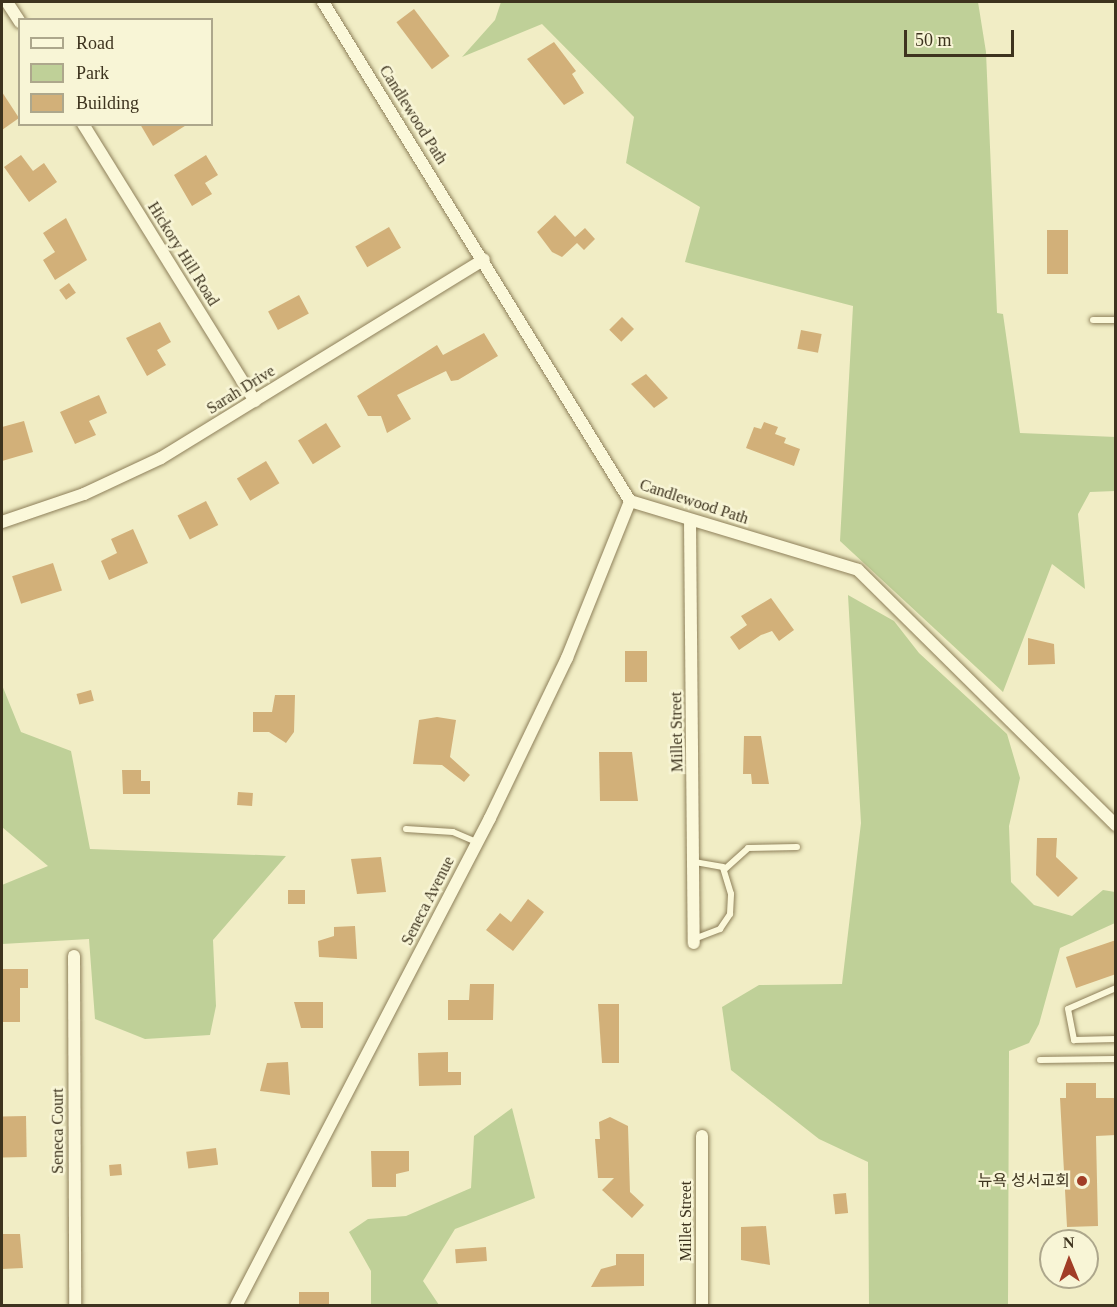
<!DOCTYPE html>
<meta charset="utf-8">
<style>
body{margin:0}
#map{position:relative;width:1117px;height:1307px;overflow:hidden;background:#f1edc5;font-family:"Times New Roman","Noto Sans KR",serif}
div>[style]{position:absolute}
.green>*{inset:0;background:#bfd098}
.building>*{inset:0;background:#d2b079;transform-origin:0 0}
.roads{filter:drop-shadow(0 0 2px #8e805a) drop-shadow(0 0 2px #8e805a)}
.service>*{height:6px;margin:-3px;padding:0 3px;transform-origin:3px;border-radius:3px;background:#fbf8da}
.minor>*{height:12px;margin:-6px;padding:0 6px;transform-origin:6px;border-radius:6px;background:#fbf8da}
.dots>*{width:16px;height:16px;translate:-50% -50%;box-sizing:border-box;border:3px solid #f8f5d6;border-radius:50%}
span{translate:-50% -50%;white-space:nowrap;text-align:center;line-height:1.15;-webkit-text-stroke:5px #f8f5d6;paint-order:stroke}
.street-label{font-size:16px;color:#3d331e}
.poi-label{font-size:16px;color:#3d331e}
.right{translate:-100% -50%;text-align:right}
.frame{position:absolute;inset:0;border:3px solid #3d331e;pointer-events:none}
.legend{position:absolute;left:18px;top:18px;width:195px;height:108px;box-sizing:border-box;background:#f8f5d6;border:2px solid #ada78c;margin:0;padding:8px 10px;list-style:none;font-size:18px;color:#3d331e}
.legend li{display:flex;align-items:center;gap:12px;height:30px}
.legend b{width:30px;border:2px solid #ada78c}
.north{position:absolute;left:1039px;top:1229px;width:60px;height:60px;box-sizing:border-box;background:#f8f5d6;border:2px solid #ada78c;border-radius:50%;rotate:359deg;font-size:16px;font-weight:700;line-height:24px;text-align:center;color:#3d331e}
.north::after{content:'';display:block;margin:auto;width:21px;height:27px;background:#a13d26;clip-path:polygon(50% 0,100% 100%,50% 72%,0 100%)}
.scale{position:absolute;left:904px;top:30px;width:110px;height:27px;box-sizing:border-box;border:3px solid #3d331e;border-top:0;padding-left:8px;font-size:18px;line-height:21px;white-space:nowrap;color:#3d331e;-webkit-text-stroke:4px #f8f5d6;paint-order:stroke}
</style>
<div id="map">
<div class="green">
<i style="clip-path:polygon(501px 2px,978px 2px,986px 52px,997px 313px,1003px 314px,1020px 433px,1116px 437px,1115px 491px,1090px 492px,1078px 514px,1085px 589px,1052px 564px,1003px 692px,840px 541px,853px 306px,685px 262px,700px 207px,626px 163px,634px 117px,542px 24px,462px 57px,495px 20px)"></i>
<i style="clip-path:polygon(848px 595px,894px 621px,919px 653px,1007px 734px,1020px 778px,1009px 826px,1011px 882px,1034px 905px,1072px 916px,1103px 890px,1115px 892px,1115px 923px,1060px 948px,1039px 1024px,1029px 1043px,1009px 1051px,1008px 1305px,869px 1305px,868px 1162px,819px 1139px,731px 1070px,722px 1007px,759px 985px,842px 984px,861px 823px)"></i>
<i style="clip-path:polygon(2px 685px,21px 732px,71px 751px,90px 849px,286px 856px,213px 940px,216px 1006px,210px 1035px,145px 1039px,95px 1019px,89px 939px,2px 944px,2px 885px,48px 866px,2px 827px)"></i>
<i style="clip-path:polygon(512px 1108px,535px 1198px,455px 1229px,423px 1281px,439px 1305px,371px 1305px,371px 1271px,349px 1232px,368px 1219px,406px 1216px,471px 1188px,474px 1136px)"></i>
</div>
<div class="building">
<i style="left:414px;top:9px;width:59px;height:22px;rotate:53deg"></i>
<i style="clip-path:polygon(554px 42px,576px 71px,572px 74px,584px 93px,564px 105px,527px 59px)"></i>
<i style="clip-path:polygon(2px 92px,19px 118px,2px 130px)"></i>
<i style="clip-path:polygon(140px 124px,188px 124px,153px 146px)"></i>
<i style="clip-path:polygon(21px 155px,33px 171px,44px 163px,57px 182px,29px 202px,4px 167px)"></i>
<i style="clip-path:polygon(206px 155px,218px 175px,205px 183px,212px 194px,192px 206px,174px 175px)"></i>
<i style="clip-path:polygon(555px 215px,575px 237px,585px 228px,595px 239px,584px 250px,577px 243px,562px 257px,552px 252px,537px 232px)"></i>
<i style="clip-path:polygon(66px 218px,87px 260px,55px 280px,43px 260px,55px 252px,43px 233px)"></i>
<i style="left:389px;top:227px;width:24px;height:39px;rotate:60deg"></i>
<i style="left:1047px;top:230px;width:21px;height:44px"></i>
<i style="left:69px;top:283px;width:12px;height:12px;rotate:55deg"></i>
<i style="left:299px;top:295px;width:21px;height:35px;rotate:62deg"></i>
<i style="left:622px;top:317px;width:17px;height:18px;rotate:45deg"></i>
<i style="clip-path:polygon(160px 322px,171px 342px,157px 350px,166px 365px,147px 376px,126px 338px)"></i>
<i style="left:801px;top:330px;width:21px;height:19px;rotate:11deg"></i>
<i style="clip-path:polygon(484px 333px,498px 356px,458px 380px,451px 381px,446px 371px,397px 395px,411px 419px,387px 433px,381px 416px,368px 416px,357px 396px,437px 345px,443px 355px)"></i>
<i style="clip-path:polygon(646px 374px,668px 398px,654px 408px,631px 384px)"></i>
<i style="clip-path:polygon(99px 395px,107px 413px,89px 421px,96px 435px,75px 444px,60px 412px)"></i>
<i style="clip-path:polygon(24px 421px,33px 452px,2px 461px,2px 427px)"></i>
<i style="clip-path:polygon(764px 422px,778px 427px,775px 434px,786px 438px,784px 443px,800px 449px,794px 466px,746px 448px,754px 427px,761px 429px)"></i>
<i style="left:326px;top:423px;width:28px;height:33px;rotate:58deg"></i>
<i style="left:266px;top:461px;width:26px;height:34px;rotate:59deg"></i>
<i style="left:206px;top:501px;width:27px;height:32px;rotate:63deg"></i>
<i style="clip-path:polygon(133px 529px,148px 563px,109px 580px,101px 561px,117px 553px,111px 539px)"></i>
<i style="left:53px;top:563px;width:29px;height:43px;rotate:72deg"></i>
<i style="clip-path:polygon(771px 598px,794px 630px,779px 641px,772px 631px,761px 635px,739px 650px,730px 637px,747px 625px,741px 616px)"></i>
<i style="clip-path:polygon(1028px 638px,1054px 644px,1055px 664px,1028px 665px)"></i>
<i style="left:625px;top:651px;width:22px;height:31px"></i>
<i style="left:91px;top:690px;width:11px;height:15px;rotate:75deg"></i>
<i style="clip-path:polygon(275px 695px,295px 695px,294px 732px,286px 743px,269px 732px,253px 732px,253px 712px,272px 712px)"></i>
<i style="clip-path:polygon(437px 717px,456px 720px,450px 757px,470px 775px,464px 782px,442px 765px,413px 764px,419px 720px)"></i>
<i style="clip-path:polygon(744px 736px,761px 736px,769px 784px,752px 784px,751px 774px,743px 774px)"></i>
<i style="clip-path:polygon(599px 752px,632px 752px,638px 801px,600px 801px)"></i>
<i style="clip-path:polygon(122px 770px,141px 770px,141px 781px,150px 781px,150px 794px,123px 794px)"></i>
<i style="left:238px;top:792px;width:15px;height:13px;rotate:4deg"></i>
<i style="clip-path:polygon(1037px 838px,1057px 838px,1056px 857px,1078px 878px,1058px 897px,1036px 875px)"></i>
<i style="clip-path:polygon(381px 857px,386px 892px,357px 894px,351px 859px)"></i>
<i style="left:288px;top:890px;width:17px;height:14px"></i>
<i style="clip-path:polygon(528px 899px,544px 912px,513px 951px,486px 930px,500px 913px,511px 922px)"></i>
<i style="clip-path:polygon(355px 926px,357px 959px,319px 957px,318px 941px,334px 936px,334px 927px)"></i>
<i style="clip-path:polygon(1116px 940px,1116px 974px,1076px 988px,1066px 957px)"></i>
<i style="clip-path:polygon(2px 969px,28px 969px,28px 988px,20px 988px,20px 1022px,2px 1022px)"></i>
<i style="clip-path:polygon(470px 984px,494px 984px,493px 1020px,448px 1020px,448px 1000px,469px 1000px)"></i>
<i style="clip-path:polygon(294px 1002px,323px 1002px,323px 1028px,301px 1028px)"></i>
<i style="clip-path:polygon(598px 1004px,619px 1004px,619px 1063px,602px 1063px)"></i>
<i style="clip-path:polygon(448px 1052px,448px 1072px,461px 1072px,461px 1085px,419px 1086px,418px 1053px)"></i>
<i style="clip-path:polygon(288px 1062px,290px 1095px,260px 1091px,267px 1063px)"></i>
<i style="clip-path:polygon(1066px 1083px,1096px 1083px,1096px 1098px,1116px 1098px,1116px 1135px,1096px 1136px,1098px 1226px,1067px 1227px,1060px 1098px,1066px 1098px)"></i>
<i style="left:26px;top:1116px;width:41px;height:24px;rotate:89deg"></i>
<i style="clip-path:polygon(610px 1117px,628px 1126px,630px 1192px,644px 1205px,632px 1218px,602px 1190px,614px 1178px,598px 1178px,595px 1139px,600px 1139px,599px 1122px)"></i>
<i style="left:216px;top:1148px;width:17px;height:30px;rotate:83deg"></i>
<i style="clip-path:polygon(371px 1151px,409px 1151px,409px 1171px,396px 1174px,396px 1187px,372px 1187px)"></i>
<i style="left:121px;top:1164px;width:11px;height:12px;rotate:85deg"></i>
<i style="left:846px;top:1193px;width:20px;height:13px;rotate:84deg"></i>
<i style="clip-path:polygon(766px 1226px,770px 1265px,741px 1260px,741px 1227px)"></i>
<i style="clip-path:polygon(2px 1234px,20px 1234px,23px 1268px,2px 1269px)"></i>
<i style="left:486px;top:1247px;width:14px;height:31px;rotate:86deg"></i>
<i style="clip-path:polygon(616px 1254px,644px 1254px,644px 1286px,591px 1287px,601px 1269px,616px 1265px)"></i>
<i style="left:329px;top:1292px;width:13px;height:30px;rotate:90deg"></i>
</div>
<div class="roads">
<div class="service">
<i style="left:1093px;top:320px;width:23px"></i>
<i style="left:406px;top:829px;width:47px;rotate:3.7deg"></i>
<i style="left:453px;top:832px;width:26px;rotate:23deg"></i>
<i style="left:725px;top:869px;width:31px;rotate:-42deg"></i>
<i style="left:748px;top:848px;width:49px;rotate:-1.2deg"></i>
<i style="left:694px;top:939px;width:28px;rotate:-21deg"></i>
<i style="left:720px;top:929px;width:18px;rotate:-56deg"></i>
<i style="left:730px;top:914px;width:20px;rotate:-87deg"></i>
<i style="left:731px;top:894px;width:28px;rotate:-107deg"></i>
<i style="left:723px;top:867px;width:28px;rotate:-170deg"></i>
<i style="left:1116px;top:988px;width:52px;rotate:156.4deg"></i>
<i style="left:1068px;top:1009px;width:32px;rotate:79deg"></i>
<i style="left:1074px;top:1040px;width:42px;rotate:-1.4deg"></i>
<i style="left:1040px;top:1060px;width:76px;rotate:-0.8deg"></i>
</div>
<div class="minor">
<i style="left:7px;top:2px;width:24px;rotate:57deg"></i>
<i style="left:323px;top:2px;width:586px;rotate:58.4deg"></i>
<i style="left:630px;top:501px;width:238px;rotate:16.8deg"></i>
<i style="left:858px;top:570px;width:363px;rotate:44.7deg"></i>
<i style="left:83px;top:124px;width:326px;rotate:58.2deg"></i>
<i style="left:690px;top:520px;width:423px;rotate:89.5deg"></i>
<i style="left:2px;top:522px;width:87px;rotate:-18.9deg"></i>
<i style="left:84px;top:494px;width:85px;rotate:-25.1deg"></i>
<i style="left:161px;top:458px;width:379px;rotate:-31.6deg"></i>
<i style="left:74px;top:956px;width:350px;rotate:89.8deg"></i>
<i style="left:702px;top:1136px;width:170px;rotate:90deg"></i>
<i style="left:236px;top:1306px;width:550px;rotate:-62.5deg"></i>
<i style="left:490px;top:818px;width:178px;rotate:-64.3deg"></i>
<i style="left:567px;top:658px;width:169px;rotate:-68.1deg"></i>
</div>
</div>
<div class="dots">
<i style="left:1082px;top:1181px;background:#a13d26"></i>
</div>
<div class="street-label">
<span style="left:413px;top:115px;rotate:58deg">Candlewood Path</span>
<span style="left:183px;top:254px;rotate:58deg">Hickory Hill Road</span>
<span style="left:241px;top:390px;rotate:-32deg">Sarah Drive</span>
<span style="left:694px;top:502px;rotate:18deg">Candlewood Path</span>
<span style="left:677px;top:732px;rotate:-91deg">Millet Street</span>
<span style="left:428px;top:901px;rotate:-63deg">Seneca Avenue</span>
<span style="left:58px;top:1131px;rotate:-90deg">Seneca Court</span>
<span style="left:686px;top:1221px;rotate:-90deg">Millet Street</span>
</div>
<div class="poi-label">
<span class="right" style="left:1070px;top:1181px">뉴욕 성서교회</span>
</div>
<div class="frame"></div>
<ul class="legend">
<li><b style="height:8px;background:#fbf8da"></b>Road</li>
<li><b style="height:16px;background:#bfd098"></b>Park</li>
<li><b style="height:16px;background:#d2b079"></b>Building</li>
</ul>
<div class="north">N</div>
<div class="scale">50 m</div>
</div>
